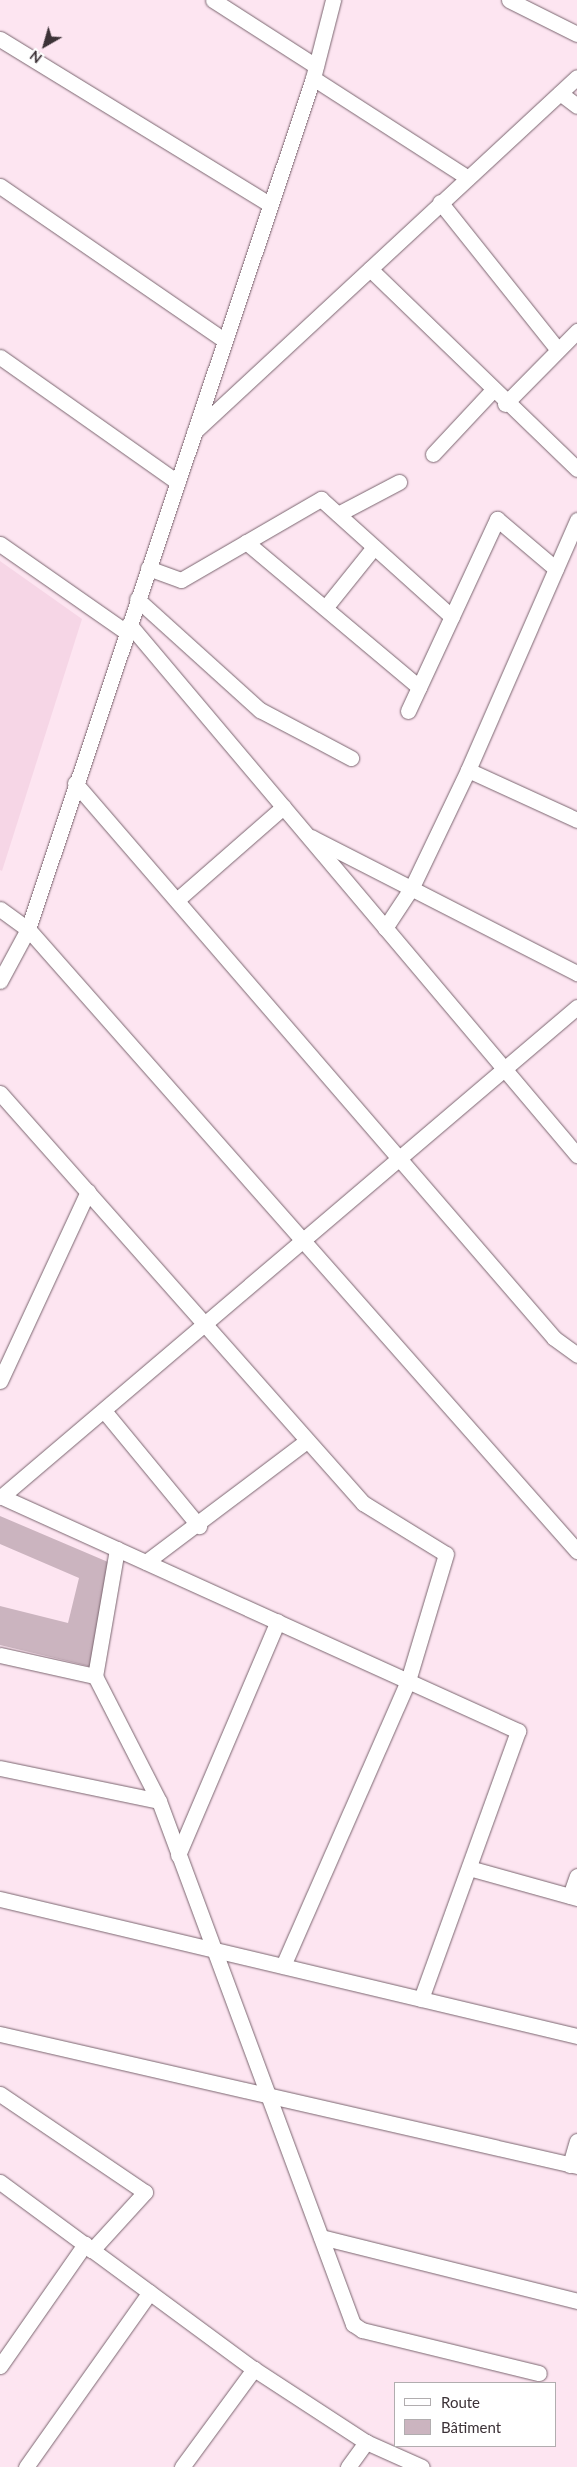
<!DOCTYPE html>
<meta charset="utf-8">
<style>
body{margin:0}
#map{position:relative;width:577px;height:2467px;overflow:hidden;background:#fde5f1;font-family:Lato,sans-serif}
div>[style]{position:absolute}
.built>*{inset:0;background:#f6d6e6}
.building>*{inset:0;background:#cbb4bf}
.roads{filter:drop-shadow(0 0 1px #7a656f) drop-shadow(0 0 1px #7a656f)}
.street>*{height:15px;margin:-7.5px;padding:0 7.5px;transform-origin:7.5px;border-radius:7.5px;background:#fff}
span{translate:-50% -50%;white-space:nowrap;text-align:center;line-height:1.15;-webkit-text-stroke:5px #fff;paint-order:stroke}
.legend{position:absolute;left:394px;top:2382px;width:162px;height:65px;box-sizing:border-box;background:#fff;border:1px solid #b1adaf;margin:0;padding:6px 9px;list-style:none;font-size:15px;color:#3c3237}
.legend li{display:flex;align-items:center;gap:10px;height:25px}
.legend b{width:25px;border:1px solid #b1adaf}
.north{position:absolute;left:20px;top:20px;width:50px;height:50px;-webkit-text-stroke:4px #fff;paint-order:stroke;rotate:218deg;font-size:14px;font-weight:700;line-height:20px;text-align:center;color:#3c3237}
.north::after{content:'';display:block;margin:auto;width:18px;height:22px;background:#3c3237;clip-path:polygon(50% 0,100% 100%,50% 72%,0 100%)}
</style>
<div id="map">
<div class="built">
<i style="clip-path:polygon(0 561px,82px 619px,2px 871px,0 870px)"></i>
</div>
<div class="building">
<i style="clip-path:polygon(0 1516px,108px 1562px,92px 1667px,0 1645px,0 1606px,68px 1623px,79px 1578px,0 1544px)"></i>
</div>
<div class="roads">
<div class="street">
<i style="left:213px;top:0;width:122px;rotate:32.7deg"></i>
<i style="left:509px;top:0;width:76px;rotate:26.6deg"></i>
<i style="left:0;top:39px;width:316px;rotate:31.5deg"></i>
<i style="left:313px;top:78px;width:184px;rotate:32.8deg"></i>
<i style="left:560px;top:93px;width:21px;rotate:37deg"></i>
<i style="left:0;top:186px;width:272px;rotate:34.5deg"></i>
<i style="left:440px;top:202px;width:189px;rotate:51.4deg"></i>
<i style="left:370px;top:269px;width:288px;rotate:44deg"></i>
<i style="left:0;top:357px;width:217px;rotate:35.2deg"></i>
<i style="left:505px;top:404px;width:103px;rotate:-45.4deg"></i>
<i style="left:194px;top:432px;width:522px;rotate:-42.83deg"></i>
<i style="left:433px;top:454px;width:86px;rotate:-46.9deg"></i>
<i style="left:338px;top:514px;width:69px;rotate:-27.7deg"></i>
<i style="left:246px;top:542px;width:226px;rotate:40deg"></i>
<i style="left:0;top:544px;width:154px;rotate:34.9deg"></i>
<i style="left:148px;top:568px;width:35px;rotate:20deg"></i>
<i style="left:181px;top:580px;width:162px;rotate:-30.1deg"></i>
<i style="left:321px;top:499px;width:176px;rotate:42deg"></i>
<i style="left:137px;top:599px;width:166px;rotate:42.1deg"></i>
<i style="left:260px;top:710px;width:103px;rotate:27.8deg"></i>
<i style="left:325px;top:608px;width:78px;rotate:-51.2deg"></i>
<i style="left:129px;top:624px;width:695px;rotate:49.85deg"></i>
<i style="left:408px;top:711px;width:212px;rotate:-65.1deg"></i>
<i style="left:497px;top:519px;width:77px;rotate:40.3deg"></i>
<i style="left:468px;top:770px;width:120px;rotate:24.6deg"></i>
<i style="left:75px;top:783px;width:733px;rotate:49.2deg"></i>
<i style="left:554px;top:1338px;width:29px;rotate:36deg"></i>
<i style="left:311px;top:837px;width:299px;rotate:27.1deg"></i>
<i style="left:178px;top:899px;width:140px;rotate:-41.2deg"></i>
<i style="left:0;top:909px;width:34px;rotate:36deg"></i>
<i style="left:28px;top:929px;width:830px;rotate:48.57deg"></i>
<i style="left:385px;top:928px;width:49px;rotate:-56.6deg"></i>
<i style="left:412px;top:887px;width:130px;rotate:-64.4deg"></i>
<i style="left:468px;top:770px;width:273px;rotate:-66.4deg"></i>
<i style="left:0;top:981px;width:59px;rotate:-61.7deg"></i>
<i style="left:28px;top:929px;width:897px;rotate:-71.48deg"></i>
<i style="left:313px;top:78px;width:81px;rotate:-75.6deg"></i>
<i style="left:0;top:1093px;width:548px;rotate:48.48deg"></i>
<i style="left:363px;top:1503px;width:97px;rotate:31.6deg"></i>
<i style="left:446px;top:1554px;width:133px;rotate:106.7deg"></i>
<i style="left:408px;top:1681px;width:311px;rotate:113.7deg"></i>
<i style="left:0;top:1381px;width:209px;rotate:-65.1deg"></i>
<i style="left:105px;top:1412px;width:148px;rotate:50.5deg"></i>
<i style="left:0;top:1496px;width:569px;rotate:24.4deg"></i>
<i style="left:518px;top:1731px;width:285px;rotate:109.9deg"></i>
<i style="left:1px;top:1497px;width:756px;rotate:-40.39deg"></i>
<i style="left:117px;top:1549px;width:129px;rotate:99.8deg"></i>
<i style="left:95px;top:1676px;width:140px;rotate:62.9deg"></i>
<i style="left:159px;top:1801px;width:558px;rotate:69.65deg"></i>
<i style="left:353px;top:2324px;width:11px;rotate:34deg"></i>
<i style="left:362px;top:2330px;width:182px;rotate:13.7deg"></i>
<i style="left:146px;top:1562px;width:199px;rotate:-37deg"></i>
<i style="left:0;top:1655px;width:97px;rotate:12.5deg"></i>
<i style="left:0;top:1768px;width:162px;rotate:11.7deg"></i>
<i style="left:178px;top:1855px;width:254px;rotate:-66.9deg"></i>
<i style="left:469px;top:1868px;width:112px;rotate:15.5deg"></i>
<i style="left:570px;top:1896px;width:21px;rotate:-71deg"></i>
<i style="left:0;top:1899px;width:593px;rotate:13.36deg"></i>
<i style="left:0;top:2034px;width:592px;rotate:12.89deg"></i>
<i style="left:0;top:2094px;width:175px;rotate:34.1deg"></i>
<i style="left:145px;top:2192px;width:79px;rotate:132.4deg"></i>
<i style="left:570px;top:2165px;width:25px;rotate:-74deg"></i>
<i style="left:0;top:2182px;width:315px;rotate:36.4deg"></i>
<i style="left:254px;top:2369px;width:134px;rotate:33.1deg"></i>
<i style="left:366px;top:2442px;width:61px;rotate:24.1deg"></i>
<i style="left:321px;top:2237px;width:264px;rotate:14deg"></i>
<i style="left:0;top:2366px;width:149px;rotate:-55.1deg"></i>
<i style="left:26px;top:2467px;width:214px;rotate:-54.7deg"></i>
<i style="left:182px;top:2467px;width:122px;rotate:-53.7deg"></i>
<i style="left:348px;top:2467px;width:31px;rotate:-54deg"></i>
</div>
</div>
<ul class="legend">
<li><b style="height:6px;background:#fff"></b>Route</li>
<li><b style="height:14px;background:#cbb4bf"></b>Bâtiment</li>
</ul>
<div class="north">N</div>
</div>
